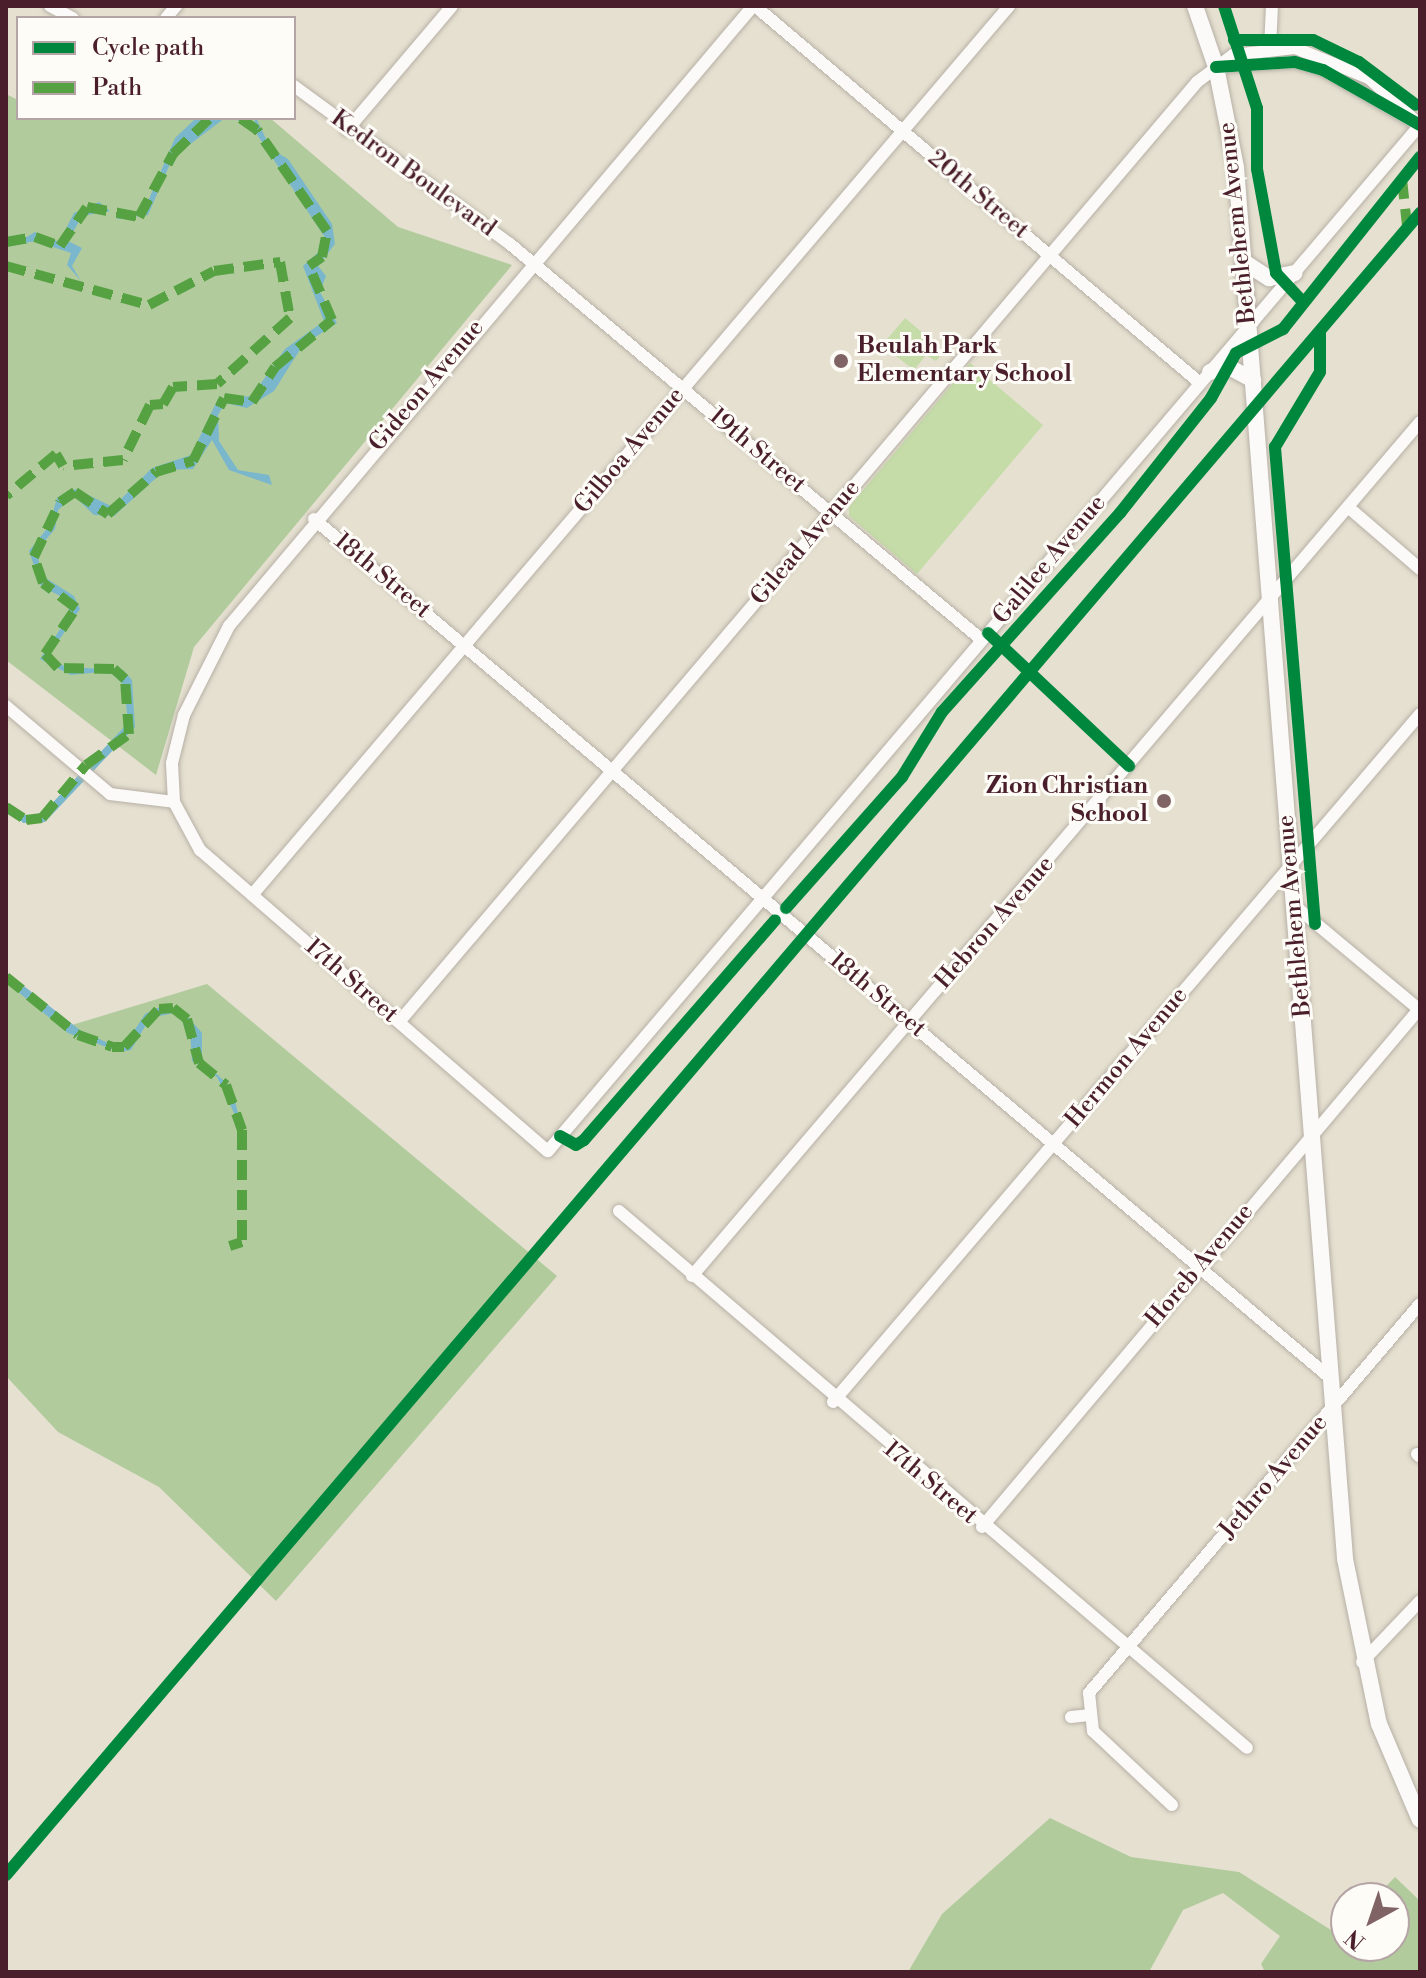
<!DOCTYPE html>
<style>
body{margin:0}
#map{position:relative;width:1426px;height:1978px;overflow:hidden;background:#e5e0d0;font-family:"Libre Bodoni",serif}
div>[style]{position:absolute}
.green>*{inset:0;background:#c5dca8}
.forest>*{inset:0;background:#b1cb9d}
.water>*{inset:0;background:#7bb7cc}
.roads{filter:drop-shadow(0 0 2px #b7b0a6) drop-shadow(0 0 2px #b7b0a6)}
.minor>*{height:12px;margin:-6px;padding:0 6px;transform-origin:6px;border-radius:6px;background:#fbfaf8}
.major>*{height:16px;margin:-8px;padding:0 8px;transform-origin:8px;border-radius:8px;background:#fbfaf8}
.quiet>*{height:10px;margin-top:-5px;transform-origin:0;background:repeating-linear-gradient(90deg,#56a243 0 20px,transparent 0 30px)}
.cycleway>*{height:12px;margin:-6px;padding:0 6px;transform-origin:6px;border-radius:6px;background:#00873e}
.dots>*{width:22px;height:22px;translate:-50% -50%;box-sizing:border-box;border:4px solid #fdfcf7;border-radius:50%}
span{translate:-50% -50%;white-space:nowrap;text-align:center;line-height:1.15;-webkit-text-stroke:6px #fdfcf7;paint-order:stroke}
.street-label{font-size:24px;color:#4a1f2b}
.poi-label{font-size:24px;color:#4a1f2b;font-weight:700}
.left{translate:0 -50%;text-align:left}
.right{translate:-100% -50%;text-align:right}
.frame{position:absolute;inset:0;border:8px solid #4a1f2b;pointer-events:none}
.legend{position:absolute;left:16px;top:16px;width:280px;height:104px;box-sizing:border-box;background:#fdfcf7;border:2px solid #b5a4a5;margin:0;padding:10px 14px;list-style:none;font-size:24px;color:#4a1f2b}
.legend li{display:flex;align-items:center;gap:16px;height:40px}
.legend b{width:40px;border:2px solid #b5a4a5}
.north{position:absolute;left:1330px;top:1882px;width:80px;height:80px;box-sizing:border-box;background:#fdfcf7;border:2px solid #b5a4a5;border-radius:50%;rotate:220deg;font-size:22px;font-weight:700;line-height:32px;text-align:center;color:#4a1f2b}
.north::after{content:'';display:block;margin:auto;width:28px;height:36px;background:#806365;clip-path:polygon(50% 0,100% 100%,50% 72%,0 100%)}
</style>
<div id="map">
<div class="green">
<i style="clip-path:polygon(905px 318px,929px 338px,925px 343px,940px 356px,936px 361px,926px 355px,914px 370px,882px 345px)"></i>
<i style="clip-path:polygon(970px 363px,1043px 425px,917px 574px,849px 516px,849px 507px)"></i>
</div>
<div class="forest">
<i style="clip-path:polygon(6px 94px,18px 100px,18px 118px,270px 118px,398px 227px,512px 265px,194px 647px,156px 775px,6px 660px)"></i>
<i style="clip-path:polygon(6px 980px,62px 1028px,207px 984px,557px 1276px,276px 1601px,159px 1487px,58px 1432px,6px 1376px)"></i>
<i style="clip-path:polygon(1050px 1818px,1131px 1857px,1239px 1872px,1339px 1935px,1346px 1928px,1346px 1946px,1394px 1946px,1394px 1898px,1375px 1898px,1395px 1877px,1420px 1901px,1420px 1972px,1265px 1972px,1261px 1964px,1280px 1936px,1223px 1893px,1183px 1910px,1149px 1972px,908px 1972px,942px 1914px)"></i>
</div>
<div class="water">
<i style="clip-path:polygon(225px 118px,173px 157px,148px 215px,117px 219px,116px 212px,135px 215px,146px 206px,175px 138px,194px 120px)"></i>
<i style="clip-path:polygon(234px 118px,243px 118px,253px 124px,256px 118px,271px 149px,288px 159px,332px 224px,335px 244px,318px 266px,326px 276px,320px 292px,337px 323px,303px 345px,274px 391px,247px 408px,225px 403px,218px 415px,219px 441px,238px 470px,269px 475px,272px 485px,229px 470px,212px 440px,193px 469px,165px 470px,114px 516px,94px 515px,74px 496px,58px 510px,55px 529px,37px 550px,41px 575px,74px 596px,80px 609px,49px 655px,65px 667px,123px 670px,132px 680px,135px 727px,45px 822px,23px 823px,6px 804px,30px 818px,41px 815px,128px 723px,124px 685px,109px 671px,71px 675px,40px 659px,71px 613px,62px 597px,41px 586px,29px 551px,49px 526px,57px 498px,76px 489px,113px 507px,152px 468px,191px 455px,218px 399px,252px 396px,285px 349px,324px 321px,303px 266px,323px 248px,324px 236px,254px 130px)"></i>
<i style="clip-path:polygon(99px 202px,110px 211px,82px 216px,68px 241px,82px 248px,72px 266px,81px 281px,67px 265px,71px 253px,35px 241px,6px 247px,6px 238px,18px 242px,35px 232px,59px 242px,74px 213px)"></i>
<i style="clip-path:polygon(6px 972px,80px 1030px,108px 1043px,125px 1045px,145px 1014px,164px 1005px,182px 1010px,202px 1033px,202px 1061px,232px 1088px,242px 1130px,217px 1077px,192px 1061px,190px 1030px,174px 1013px,150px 1018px,131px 1050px,120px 1052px,68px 1033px,6px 982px)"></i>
</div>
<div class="roads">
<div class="minor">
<i style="left:50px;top:6px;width:26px;rotate:28deg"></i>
<i style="left:755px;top:6px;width:583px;rotate:40.27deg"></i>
<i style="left:166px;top:18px;width:16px;rotate:-50deg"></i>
<i style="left:1270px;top:48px;width:42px;rotate:-87.3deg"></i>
<i style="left:1216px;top:67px;width:79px;rotate:-3.6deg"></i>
<i style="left:1295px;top:62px;width:29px;rotate:16deg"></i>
<i style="left:1323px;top:70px;width:105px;rotate:29.7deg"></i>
<i style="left:294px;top:86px;width:268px;rotate:36.2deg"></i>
<i style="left:510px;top:244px;width:616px;rotate:40deg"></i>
<i style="left:347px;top:130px;width:162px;rotate:-49.7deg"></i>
<i style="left:1348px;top:507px;width:95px;rotate:40.7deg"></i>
<i style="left:314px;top:519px;width:1330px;rotate:40.21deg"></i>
<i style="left:6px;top:706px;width:136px;rotate:40.2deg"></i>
<i style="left:110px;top:794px;width:64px;rotate:7.1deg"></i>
<i style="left:174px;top:802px;width:55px;rotate:61.6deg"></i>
<i style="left:200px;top:850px;width:460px;rotate:40.9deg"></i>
<i style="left:548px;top:1151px;width:1346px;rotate:-49.64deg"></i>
<i style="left:174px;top:802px;width:39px;rotate:-93deg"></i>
<i style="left:172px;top:763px;width:49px;rotate:-76deg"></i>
<i style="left:184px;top:715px;width:100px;rotate:-63.2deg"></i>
<i style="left:229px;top:626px;width:812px;rotate:-49.8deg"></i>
<i style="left:252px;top:895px;width:1168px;rotate:-49.58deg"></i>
<i style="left:1295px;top:906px;width:163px;rotate:39.8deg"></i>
<i style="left:399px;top:1022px;width:1233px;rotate:-49.67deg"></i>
<i style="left:1197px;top:82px;width:45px;rotate:-36.9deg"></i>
<i style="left:1233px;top:55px;width:62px;rotate:-6.4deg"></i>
<i style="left:1295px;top:48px;width:80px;rotate:22.1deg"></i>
<i style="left:1369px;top:78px;width:69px;rotate:42.7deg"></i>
<i style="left:619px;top:1211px;width:826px;rotate:40.53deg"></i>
<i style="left:692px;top:1276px;width:1122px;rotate:-49.55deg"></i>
<i style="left:833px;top:1402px;width:904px;rotate:-49.53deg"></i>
<i style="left:1417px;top:1454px;width:4px;rotate:45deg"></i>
<i style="left:982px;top:1527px;width:679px;rotate:-49.84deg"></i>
<i style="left:1362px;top:1662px;width:84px;rotate:-46.4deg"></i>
<i style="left:1071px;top:1717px;width:18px;rotate:-6deg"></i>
<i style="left:1172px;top:1805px;width:108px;rotate:-136.9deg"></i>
<i style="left:1093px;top:1731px;width:38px;rotate:-96deg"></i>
<i style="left:1089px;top:1693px;width:511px;rotate:-49.61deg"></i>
</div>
<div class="major">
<i style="left:1195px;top:6px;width:65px;rotate:71deg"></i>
<i style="left:1216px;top:67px;width:102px;rotate:78.7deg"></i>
<i style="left:1236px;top:167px;width:1396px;rotate:85.52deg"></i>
<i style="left:1345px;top:1559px;width:168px;rotate:78.4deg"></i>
<i style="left:1379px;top:1724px;width:104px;rotate:66.9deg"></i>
<i style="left:1244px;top:262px;width:30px;rotate:33deg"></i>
<i style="left:1269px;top:278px;width:26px;rotate:-11deg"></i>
<i style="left:1210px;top:372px;width:17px;rotate:-25deg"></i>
<i style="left:1225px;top:365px;width:32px;rotate:28deg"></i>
</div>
</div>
<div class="quiet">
<i style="left:1402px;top:179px;width:47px;rotate:83.9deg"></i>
<i style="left:6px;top:242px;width:29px;rotate:-10deg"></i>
<i style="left:35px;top:237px;width:27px;rotate:20deg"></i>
<i style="left:60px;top:246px;width:47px;rotate:-55.3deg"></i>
<i style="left:87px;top:207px;width:53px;rotate:10.9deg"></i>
<i style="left:139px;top:217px;width:72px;rotate:-61.6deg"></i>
<i style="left:173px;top:154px;width:52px;rotate:-44.2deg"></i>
<i style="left:6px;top:266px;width:148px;rotate:15.3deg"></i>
<i style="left:149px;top:305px;width:73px;rotate:-27.6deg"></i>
<i style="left:214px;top:271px;width:67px;rotate:-7.8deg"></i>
<i style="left:280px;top:262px;width:57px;rotate:79.9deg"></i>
<i style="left:290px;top:318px;width:98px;rotate:137.9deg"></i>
<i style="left:217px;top:384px;width:44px;rotate:176.1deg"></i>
<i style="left:173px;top:387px;width:20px;rotate:120deg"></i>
<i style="left:163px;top:404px;width:13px;rotate:176deg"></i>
<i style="left:150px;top:405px;width:61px;rotate:116.1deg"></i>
<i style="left:123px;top:460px;width:60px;rotate:174.3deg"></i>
<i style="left:63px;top:466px;width:14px;rotate:-120deg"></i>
<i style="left:56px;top:454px;width:65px;rotate:140deg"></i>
<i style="left:6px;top:807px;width:24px;rotate:33deg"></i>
<i style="left:26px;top:820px;width:16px;rotate:-7deg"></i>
<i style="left:42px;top:818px;width:69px;rotate:-50.3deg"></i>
<i style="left:86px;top:765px;width:53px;rotate:-35.8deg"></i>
<i style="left:129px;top:734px;width:55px;rotate:-94.2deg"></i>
<i style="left:125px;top:679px;width:15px;rotate:-138deg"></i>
<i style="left:114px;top:669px;width:56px;rotate:-179deg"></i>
<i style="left:58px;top:668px;width:19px;rotate:-133deg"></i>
<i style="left:45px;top:654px;width:55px;rotate:-56deg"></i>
<i style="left:76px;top:608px;width:41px;rotate:-142.9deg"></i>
<i style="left:43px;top:583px;width:28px;rotate:-109deg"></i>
<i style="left:34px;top:557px;width:61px;rotate:-64.7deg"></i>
<i style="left:60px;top:502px;width:18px;rotate:-34deg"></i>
<i style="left:75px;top:492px;width:40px;rotate:34deg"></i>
<i style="left:108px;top:514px;width:64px;rotate:-41.2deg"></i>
<i style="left:156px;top:472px;width:39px;rotate:-17deg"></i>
<i style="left:193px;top:461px;width:70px;rotate:-63.8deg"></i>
<i style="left:224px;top:398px;width:28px;rotate:8deg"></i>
<i style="left:252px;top:402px;width:42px;rotate:-56.7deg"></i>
<i style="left:275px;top:367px;width:74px;rotate:-39.5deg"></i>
<i style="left:332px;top:320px;width:59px;rotate:-113.1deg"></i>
<i style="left:309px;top:266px;width:16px;rotate:-35deg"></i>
<i style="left:322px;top:257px;width:26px;rotate:-79deg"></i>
<i style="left:327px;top:231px;width:123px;rotate:-124.7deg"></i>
<i style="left:257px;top:130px;width:21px;rotate:-145deg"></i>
<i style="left:6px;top:977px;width:92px;rotate:38.9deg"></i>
<i style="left:78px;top:1035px;width:36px;rotate:19deg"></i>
<i style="left:112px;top:1047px;width:12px"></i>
<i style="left:124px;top:1047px;width:52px;rotate:-47.4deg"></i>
<i style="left:159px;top:1009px;width:14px;rotate:-4deg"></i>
<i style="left:173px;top:1008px;width:18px;rotate:38deg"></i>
<i style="left:187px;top:1019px;width:46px;rotate:74.7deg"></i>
<i style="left:199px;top:1063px;width:35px;rotate:39deg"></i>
<i style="left:226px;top:1085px;width:48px;rotate:70.4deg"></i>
<i style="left:242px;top:1130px;width:112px;rotate:90deg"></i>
<i style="left:242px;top:1242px;width:13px;rotate:162deg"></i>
</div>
<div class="cycleway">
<i style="left:1224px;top:6px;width:107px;rotate:72.1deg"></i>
<i style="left:1257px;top:108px;width:61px;rotate:90deg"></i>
<i style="left:1257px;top:169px;width:106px;rotate:79.6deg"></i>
<i style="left:1276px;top:273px;width:40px;rotate:47deg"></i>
<i style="left:1234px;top:40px;width:79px"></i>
<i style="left:1313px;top:40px;width:51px;rotate:25.6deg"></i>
<i style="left:1359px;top:62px;width:71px;rotate:37deg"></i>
<i style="left:1216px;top:67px;width:79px;rotate:-3.6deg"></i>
<i style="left:1295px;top:62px;width:29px;rotate:16deg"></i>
<i style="left:1323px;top:70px;width:112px;rotate:29.6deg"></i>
<i style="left:988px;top:633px;width:194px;rotate:43.3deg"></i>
<i style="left:786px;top:908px;width:175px;rotate:-48.5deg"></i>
<i style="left:902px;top:777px;width:76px;rotate:-58.4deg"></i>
<i style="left:942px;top:712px;width:267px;rotate:-48.2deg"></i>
<i style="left:1120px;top:513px;width:147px;rotate:-51.6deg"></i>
<i style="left:1211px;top:398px;width:51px;rotate:-60.9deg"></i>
<i style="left:1236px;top:353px;width:53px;rotate:-27.1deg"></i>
<i style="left:1283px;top:329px;width:220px;rotate:-51.5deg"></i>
<i style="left:1315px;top:924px;width:479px;rotate:-94.8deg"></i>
<i style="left:1275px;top:447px;width:87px;rotate:-59deg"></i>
<i style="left:1320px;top:372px;width:39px;rotate:-90deg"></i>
<i style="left:560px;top:1136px;width:18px;rotate:29deg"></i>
<i style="left:576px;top:1145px;width:9px;rotate:-32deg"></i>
<i style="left:584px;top:1140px;width:291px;rotate:-49deg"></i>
<i style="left:6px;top:1875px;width:2182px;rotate:-49.61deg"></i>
</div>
<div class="dots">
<i style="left:841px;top:361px;background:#806365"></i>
<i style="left:1164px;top:801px;background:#806365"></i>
</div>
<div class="street-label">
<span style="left:413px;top:174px;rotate:36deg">Kedron Boulevard</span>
<span style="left:978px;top:195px;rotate:40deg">20th Street</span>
<span style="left:1238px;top:223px;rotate:-96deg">Bethlehem Avenue</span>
<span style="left:427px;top:386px;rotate:-50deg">Gideon Avenue</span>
<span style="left:630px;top:451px;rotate:-50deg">Gilboa Avenue</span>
<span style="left:757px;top:451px;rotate:40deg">19th Street</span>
<span style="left:806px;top:543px;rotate:-50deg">Gilead Avenue</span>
<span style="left:1050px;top:560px;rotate:-50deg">Galilee Avenue</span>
<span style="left:382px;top:576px;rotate:40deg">18th Street</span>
<span style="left:1295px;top:916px;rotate:-95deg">Bethlehem Avenue</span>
<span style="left:995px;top:923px;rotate:-49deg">Hebron Avenue</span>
<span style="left:351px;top:981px;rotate:41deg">17th Street</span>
<span style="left:877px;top:995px;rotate:40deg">18th Street</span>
<span style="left:1127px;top:1058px;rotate:-50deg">Hermon Avenue</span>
<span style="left:1200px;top:1266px;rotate:-50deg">Horeb Avenue</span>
<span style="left:1274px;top:1477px;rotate:-50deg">Jethro Avenue</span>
<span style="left:930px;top:1483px;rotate:40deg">17th Street</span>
</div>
<div class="poi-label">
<span class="left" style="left:857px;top:361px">Beulah Park<br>Elementary School</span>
<span class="right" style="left:1148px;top:801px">Zion Christian<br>School</span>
</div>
<div class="frame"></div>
<ul class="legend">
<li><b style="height:10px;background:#00873e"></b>Cycle path</li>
<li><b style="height:10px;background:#56a243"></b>Path</li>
</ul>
<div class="north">N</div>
</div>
